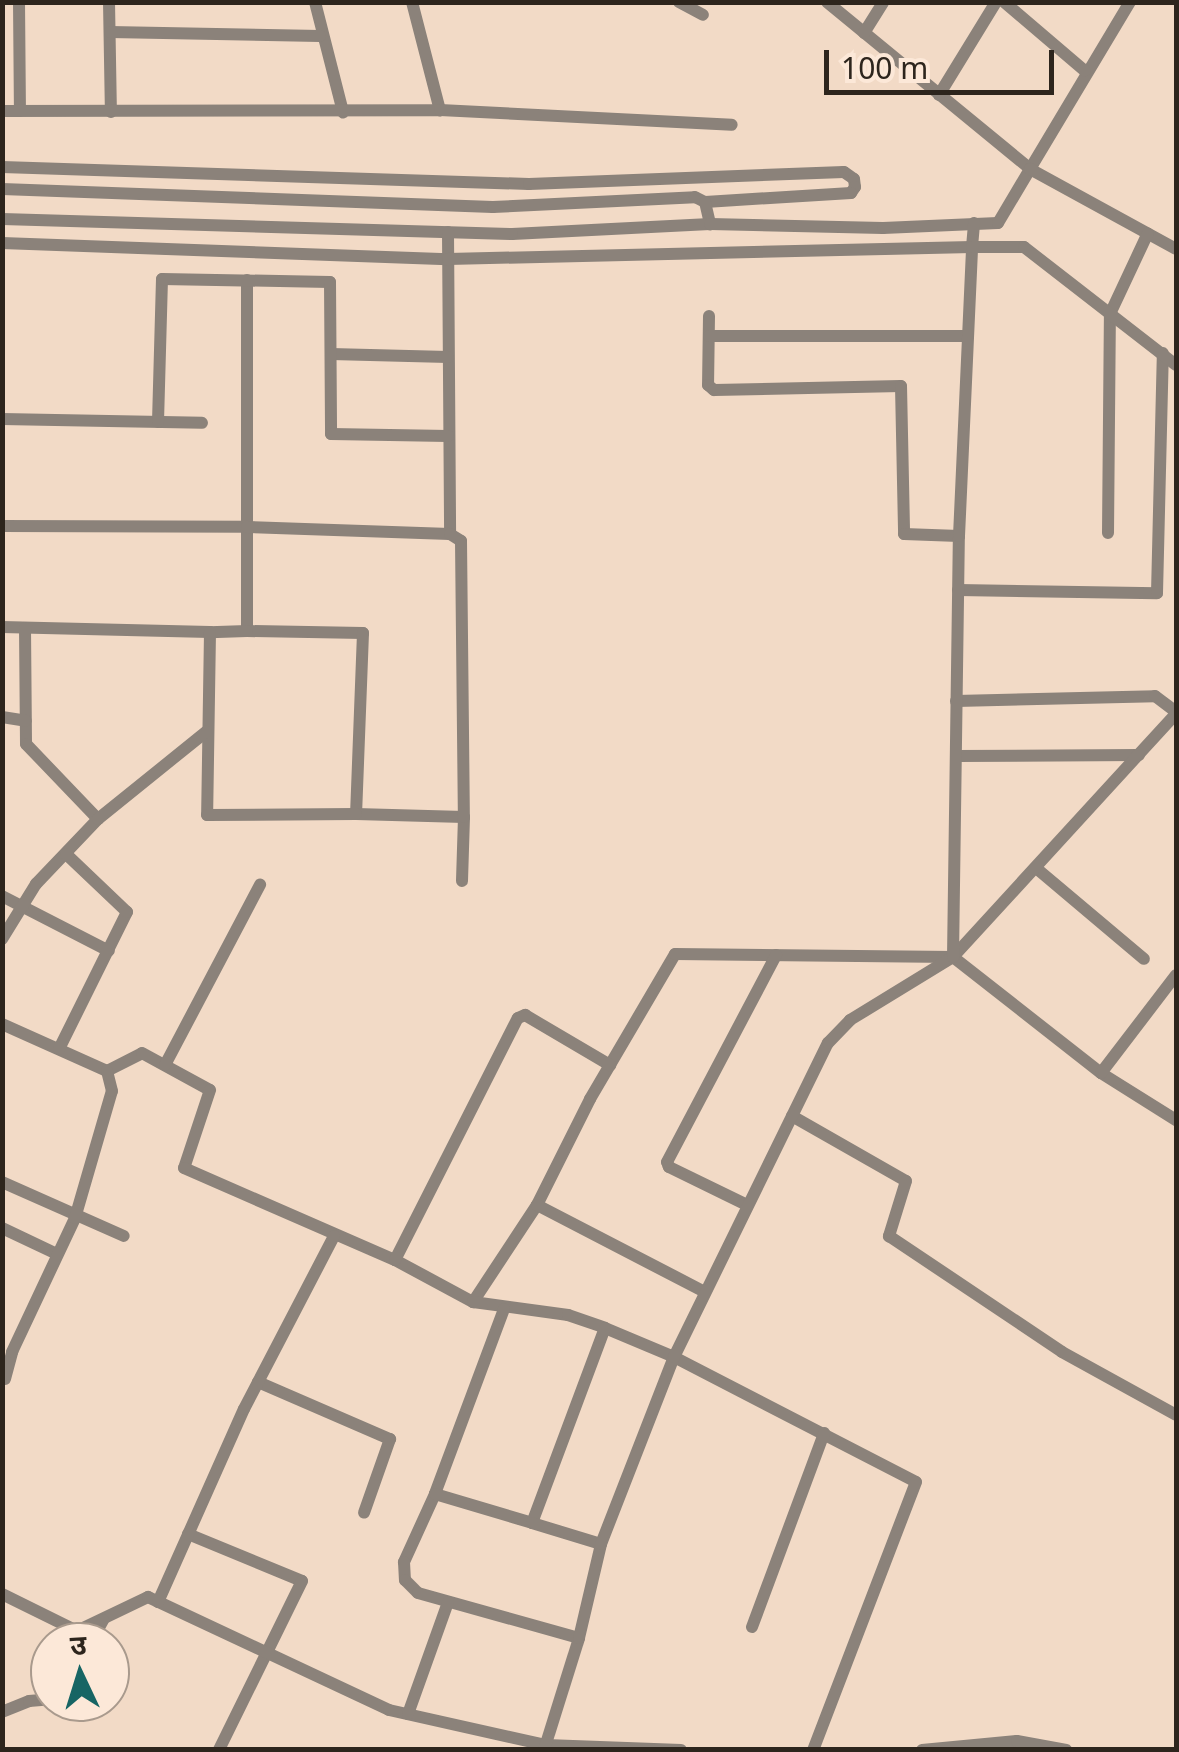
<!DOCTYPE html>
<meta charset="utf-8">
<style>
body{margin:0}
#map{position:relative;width:1179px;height:1752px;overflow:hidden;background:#f2dac6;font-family:"Noto Sans","Noto Sans Devanagari",sans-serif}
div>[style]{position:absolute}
.minor>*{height:12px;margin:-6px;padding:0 6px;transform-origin:6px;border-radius:6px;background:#8b827a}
span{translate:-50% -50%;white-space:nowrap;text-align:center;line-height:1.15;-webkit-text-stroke:9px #fce8d8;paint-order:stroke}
.frame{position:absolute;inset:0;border:5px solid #2d251d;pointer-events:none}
.north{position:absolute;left:30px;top:1622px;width:100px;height:100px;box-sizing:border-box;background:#fce8d8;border:2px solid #a99a8d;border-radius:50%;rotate:356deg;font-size:28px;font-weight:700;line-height:40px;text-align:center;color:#2d251d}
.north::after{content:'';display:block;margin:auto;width:35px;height:45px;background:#176564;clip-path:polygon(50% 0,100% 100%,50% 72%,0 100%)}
.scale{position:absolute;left:824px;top:50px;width:230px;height:45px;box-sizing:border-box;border:5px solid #2d251d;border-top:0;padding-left:12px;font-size:30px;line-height:35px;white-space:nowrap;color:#2d251d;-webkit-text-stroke:8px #fce8d8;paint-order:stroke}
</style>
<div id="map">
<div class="minor">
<i style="left:19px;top:2px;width:109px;rotate:89.5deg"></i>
<i style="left:109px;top:2px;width:110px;rotate:89deg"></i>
<i style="left:315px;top:2px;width:114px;rotate:75.7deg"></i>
<i style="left:412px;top:2px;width:112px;rotate:75.5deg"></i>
<i style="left:679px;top:2px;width:27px;rotate:28deg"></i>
<i style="left:827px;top:2px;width:263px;rotate:39.4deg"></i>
<i style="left:1030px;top:169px;width:195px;rotate:-59.1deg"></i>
<i style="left:1004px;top:2px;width:106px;rotate:40.4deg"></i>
<i style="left:110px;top:32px;width:210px;rotate:1.1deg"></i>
<i style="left:864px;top:33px;width:36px;rotate:-58deg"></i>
<i style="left:939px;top:95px;width:109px;rotate:-58.5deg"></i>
<i style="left:2px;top:111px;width:438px;rotate:-0.1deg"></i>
<i style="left:440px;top:110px;width:292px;rotate:2.9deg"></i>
<i style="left:2px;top:167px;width:527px;rotate:1.85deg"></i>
<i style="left:529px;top:184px;width:315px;rotate:-2.2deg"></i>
<i style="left:844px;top:172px;width:12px;rotate:35deg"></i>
<i style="left:854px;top:179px;width:8px;rotate:83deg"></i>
<i style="left:855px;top:187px;width:7px;rotate:124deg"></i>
<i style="left:851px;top:193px;width:146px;rotate:176.5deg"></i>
<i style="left:2px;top:189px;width:491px;rotate:2.1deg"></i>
<i style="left:493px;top:207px;width:202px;rotate:-2.8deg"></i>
<i style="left:695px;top:197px;width:11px;rotate:27deg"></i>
<i style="left:705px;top:202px;width:23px;rotate:77deg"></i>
<i style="left:710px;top:224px;width:198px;rotate:177.1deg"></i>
<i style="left:512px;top:234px;width:510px;rotate:-178.32deg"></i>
<i style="left:710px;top:224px;width:173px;rotate:1.3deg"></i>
<i style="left:883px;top:228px;width:115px;rotate:-2.5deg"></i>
<i style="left:998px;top:223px;width:63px;rotate:-59.3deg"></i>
<i style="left:1030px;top:169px;width:166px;rotate:28.7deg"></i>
<i style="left:448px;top:232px;width:302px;rotate:89.6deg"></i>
<i style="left:2px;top:243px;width:446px;rotate:2.1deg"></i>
<i style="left:448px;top:259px;width:524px;rotate:-1.31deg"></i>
<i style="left:972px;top:247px;width:24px;rotate:-85deg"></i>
<i style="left:247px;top:280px;width:351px;rotate:90deg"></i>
<i style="left:247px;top:631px;width:116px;rotate:1deg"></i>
<i style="left:363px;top:633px;width:181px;rotate:92.2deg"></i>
<i style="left:356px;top:814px;width:108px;rotate:1.6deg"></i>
<i style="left:464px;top:817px;width:64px;rotate:91.8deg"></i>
<i style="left:709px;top:316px;width:69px;rotate:90.8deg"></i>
<i style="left:708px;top:385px;width:8px;rotate:40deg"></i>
<i style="left:714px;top:390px;width:187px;rotate:-1.2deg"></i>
<i style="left:901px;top:386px;width:148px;rotate:88.8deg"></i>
<i style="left:904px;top:534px;width:55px;rotate:2.1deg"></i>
<i style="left:709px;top:336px;width:259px"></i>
<i style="left:331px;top:354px;width:117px;rotate:1.5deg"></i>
<i style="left:2px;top:419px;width:200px;rotate:1.1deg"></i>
<i style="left:158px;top:422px;width:143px;rotate:-88.4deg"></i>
<i style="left:162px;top:279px;width:168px;rotate:1deg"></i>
<i style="left:330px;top:282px;width:152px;rotate:89.6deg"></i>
<i style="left:331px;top:434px;width:117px;rotate:1deg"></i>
<i style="left:2px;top:526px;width:245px;rotate:0.2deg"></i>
<i style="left:247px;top:527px;width:203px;rotate:2deg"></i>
<i style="left:450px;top:534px;width:13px;rotate:32deg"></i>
<i style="left:461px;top:541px;width:276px;rotate:89.4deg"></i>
<i style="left:1108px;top:533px;width:219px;rotate:-89.5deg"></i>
<i style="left:1110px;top:314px;width:89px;rotate:-64.9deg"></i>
<i style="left:958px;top:590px;width:199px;rotate:0.9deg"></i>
<i style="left:1157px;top:593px;width:240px;rotate:-88.6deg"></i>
<i style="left:2px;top:627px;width:208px;rotate:1.4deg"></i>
<i style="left:25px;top:628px;width:116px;rotate:89.5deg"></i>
<i style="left:26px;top:744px;width:104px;rotate:46.2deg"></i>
<i style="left:247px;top:631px;width:37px;rotate:178deg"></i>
<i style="left:210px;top:632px;width:183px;rotate:90.9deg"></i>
<i style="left:207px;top:815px;width:149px;rotate:-0.4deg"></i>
<i style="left:956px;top:701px;width:199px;rotate:-1.4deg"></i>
<i style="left:1155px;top:696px;width:26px;rotate:37deg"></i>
<i style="left:2px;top:717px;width:24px;rotate:9deg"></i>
<i style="left:956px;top:756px;width:183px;rotate:-0.3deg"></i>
<i style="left:1036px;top:868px;width:141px;rotate:40.1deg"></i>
<i style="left:2px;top:896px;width:120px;rotate:27.2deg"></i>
<i style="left:2px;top:939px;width:65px;rotate:-58.3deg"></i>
<i style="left:36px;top:884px;width:90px;rotate:-46.4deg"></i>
<i style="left:98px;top:819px;width:139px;rotate:-38.9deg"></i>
<i style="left:953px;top:957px;width:188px;rotate:38.1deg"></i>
<i style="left:1101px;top:1073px;width:89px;rotate:32.1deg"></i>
<i style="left:2px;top:1024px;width:115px;rotate:24.1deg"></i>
<i style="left:107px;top:1071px;width:39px;rotate:-27deg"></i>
<i style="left:142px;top:1053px;width:77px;rotate:28.6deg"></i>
<i style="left:210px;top:1090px;width:82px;rotate:108.4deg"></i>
<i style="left:184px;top:1168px;width:230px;rotate:23.6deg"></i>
<i style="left:395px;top:1260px;width:89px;rotate:28.3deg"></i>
<i style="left:473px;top:1302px;width:116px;rotate:-56.6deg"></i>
<i style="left:537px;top:1205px;width:119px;rotate:-63.4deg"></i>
<i style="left:590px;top:1099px;width:168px;rotate:-59.6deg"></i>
<i style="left:675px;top:954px;width:278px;rotate:0.6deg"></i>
<i style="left:953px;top:957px;width:330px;rotate:-47.5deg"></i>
<i style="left:59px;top:1049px;width:153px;rotate:-63.6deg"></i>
<i style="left:127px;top:912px;width:84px;rotate:-136.4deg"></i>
<i style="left:165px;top:1065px;width:204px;rotate:-62.2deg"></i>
<i style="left:1101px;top:1073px;width:123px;rotate:-52.6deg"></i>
<i style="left:792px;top:1116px;width:131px;rotate:29.7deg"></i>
<i style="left:906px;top:1181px;width:58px;rotate:107.2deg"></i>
<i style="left:889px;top:1236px;width:208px;rotate:33.8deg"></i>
<i style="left:1062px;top:1352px;width:130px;rotate:28.9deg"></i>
<i style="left:2px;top:1182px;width:133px;rotate:23.9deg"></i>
<i style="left:537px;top:1205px;width:189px;rotate:27.4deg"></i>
<i style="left:747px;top:1205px;width:87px;rotate:-154deg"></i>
<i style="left:669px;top:1167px;width:5px;rotate:-112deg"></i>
<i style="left:667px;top:1162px;width:234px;rotate:-62.2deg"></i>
<i style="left:2px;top:1228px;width:61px;rotate:25.3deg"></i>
<i style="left:395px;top:1260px;width:271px;rotate:-63.1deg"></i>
<i style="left:518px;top:1018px;width:8px;rotate:-23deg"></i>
<i style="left:525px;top:1015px;width:99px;rotate:30.5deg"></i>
<i style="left:473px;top:1302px;width:96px;rotate:7.8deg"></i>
<i style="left:568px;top:1315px;width:39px;rotate:19deg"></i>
<i style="left:605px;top:1328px;width:75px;rotate:22.8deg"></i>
<i style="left:674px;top:1357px;width:272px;rotate:27.3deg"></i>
<i style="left:916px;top:1482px;width:287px;rotate:111deg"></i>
<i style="left:504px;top:1309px;width:197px;rotate:110.5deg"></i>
<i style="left:435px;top:1494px;width:75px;rotate:114.5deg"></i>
<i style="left:404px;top:1562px;width:18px;rotate:87deg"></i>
<i style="left:405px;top:1580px;width:18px;rotate:45deg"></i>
<i style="left:418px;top:1593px;width:167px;rotate:15.6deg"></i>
<i style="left:5px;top:1379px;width:28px;rotate:-75deg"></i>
<i style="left:12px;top:1352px;width:148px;rotate:-64.8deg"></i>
<i style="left:75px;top:1218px;width:132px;rotate:-73.8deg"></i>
<i style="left:112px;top:1091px;width:21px;rotate:-104deg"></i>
<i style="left:258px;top:1382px;width:144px;rotate:23.4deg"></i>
<i style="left:390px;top:1439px;width:78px;rotate:109.4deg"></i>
<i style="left:435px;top:1494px;width:101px;rotate:16.6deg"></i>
<i style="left:532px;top:1523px;width:208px;rotate:-69.5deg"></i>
<i style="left:532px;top:1523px;width:72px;rotate:16.9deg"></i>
<i style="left:188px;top:1534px;width:123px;rotate:22.4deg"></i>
<i style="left:302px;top:1581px;width:188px;rotate:116.2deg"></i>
<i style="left:2px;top:1594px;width:84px;rotate:26.3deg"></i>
<i style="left:77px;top:1631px;width:79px;rotate:-25.6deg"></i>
<i style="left:148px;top:1597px;width:266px;rotate:25.1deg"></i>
<i style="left:389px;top:1710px;width:161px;rotate:12.6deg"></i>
<i style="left:546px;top:1745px;width:135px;rotate:2.1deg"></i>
<i style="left:158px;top:1602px;width:211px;rotate:-66deg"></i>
<i style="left:244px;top:1409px;width:195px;rotate:-62.5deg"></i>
<i style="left:752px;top:1627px;width:207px;rotate:-69.6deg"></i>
<i style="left:91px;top:1642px;width:25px;rotate:-61deg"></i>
<i style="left:2px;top:1712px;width:29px;rotate:-22deg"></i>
<i style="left:29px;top:1701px;width:21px;rotate:-5deg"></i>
<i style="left:408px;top:1714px;width:119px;rotate:-70.3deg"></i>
<i style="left:544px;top:1750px;width:117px;rotate:-72.6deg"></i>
<i style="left:579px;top:1638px;width:97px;rotate:-76.8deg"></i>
<i style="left:601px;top:1544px;width:201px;rotate:-68.7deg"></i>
<i style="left:674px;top:1357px;width:350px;rotate:-63.9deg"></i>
<i style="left:828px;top:1043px;width:32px;rotate:-46deg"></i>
<i style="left:850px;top:1020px;width:121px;rotate:-31.5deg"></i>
<i style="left:953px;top:957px;width:421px;rotate:-89.2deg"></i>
<i style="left:959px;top:536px;width:289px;rotate:-87.4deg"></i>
<i style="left:972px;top:247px;width:52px"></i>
<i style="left:1024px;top:247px;width:192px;rotate:37.8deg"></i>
<i style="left:922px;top:1750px;width:95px;rotate:-5.4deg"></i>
<i style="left:1017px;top:1741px;width:50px;rotate:10.4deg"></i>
</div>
<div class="frame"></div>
<div class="north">उ</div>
<div class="scale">100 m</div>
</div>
